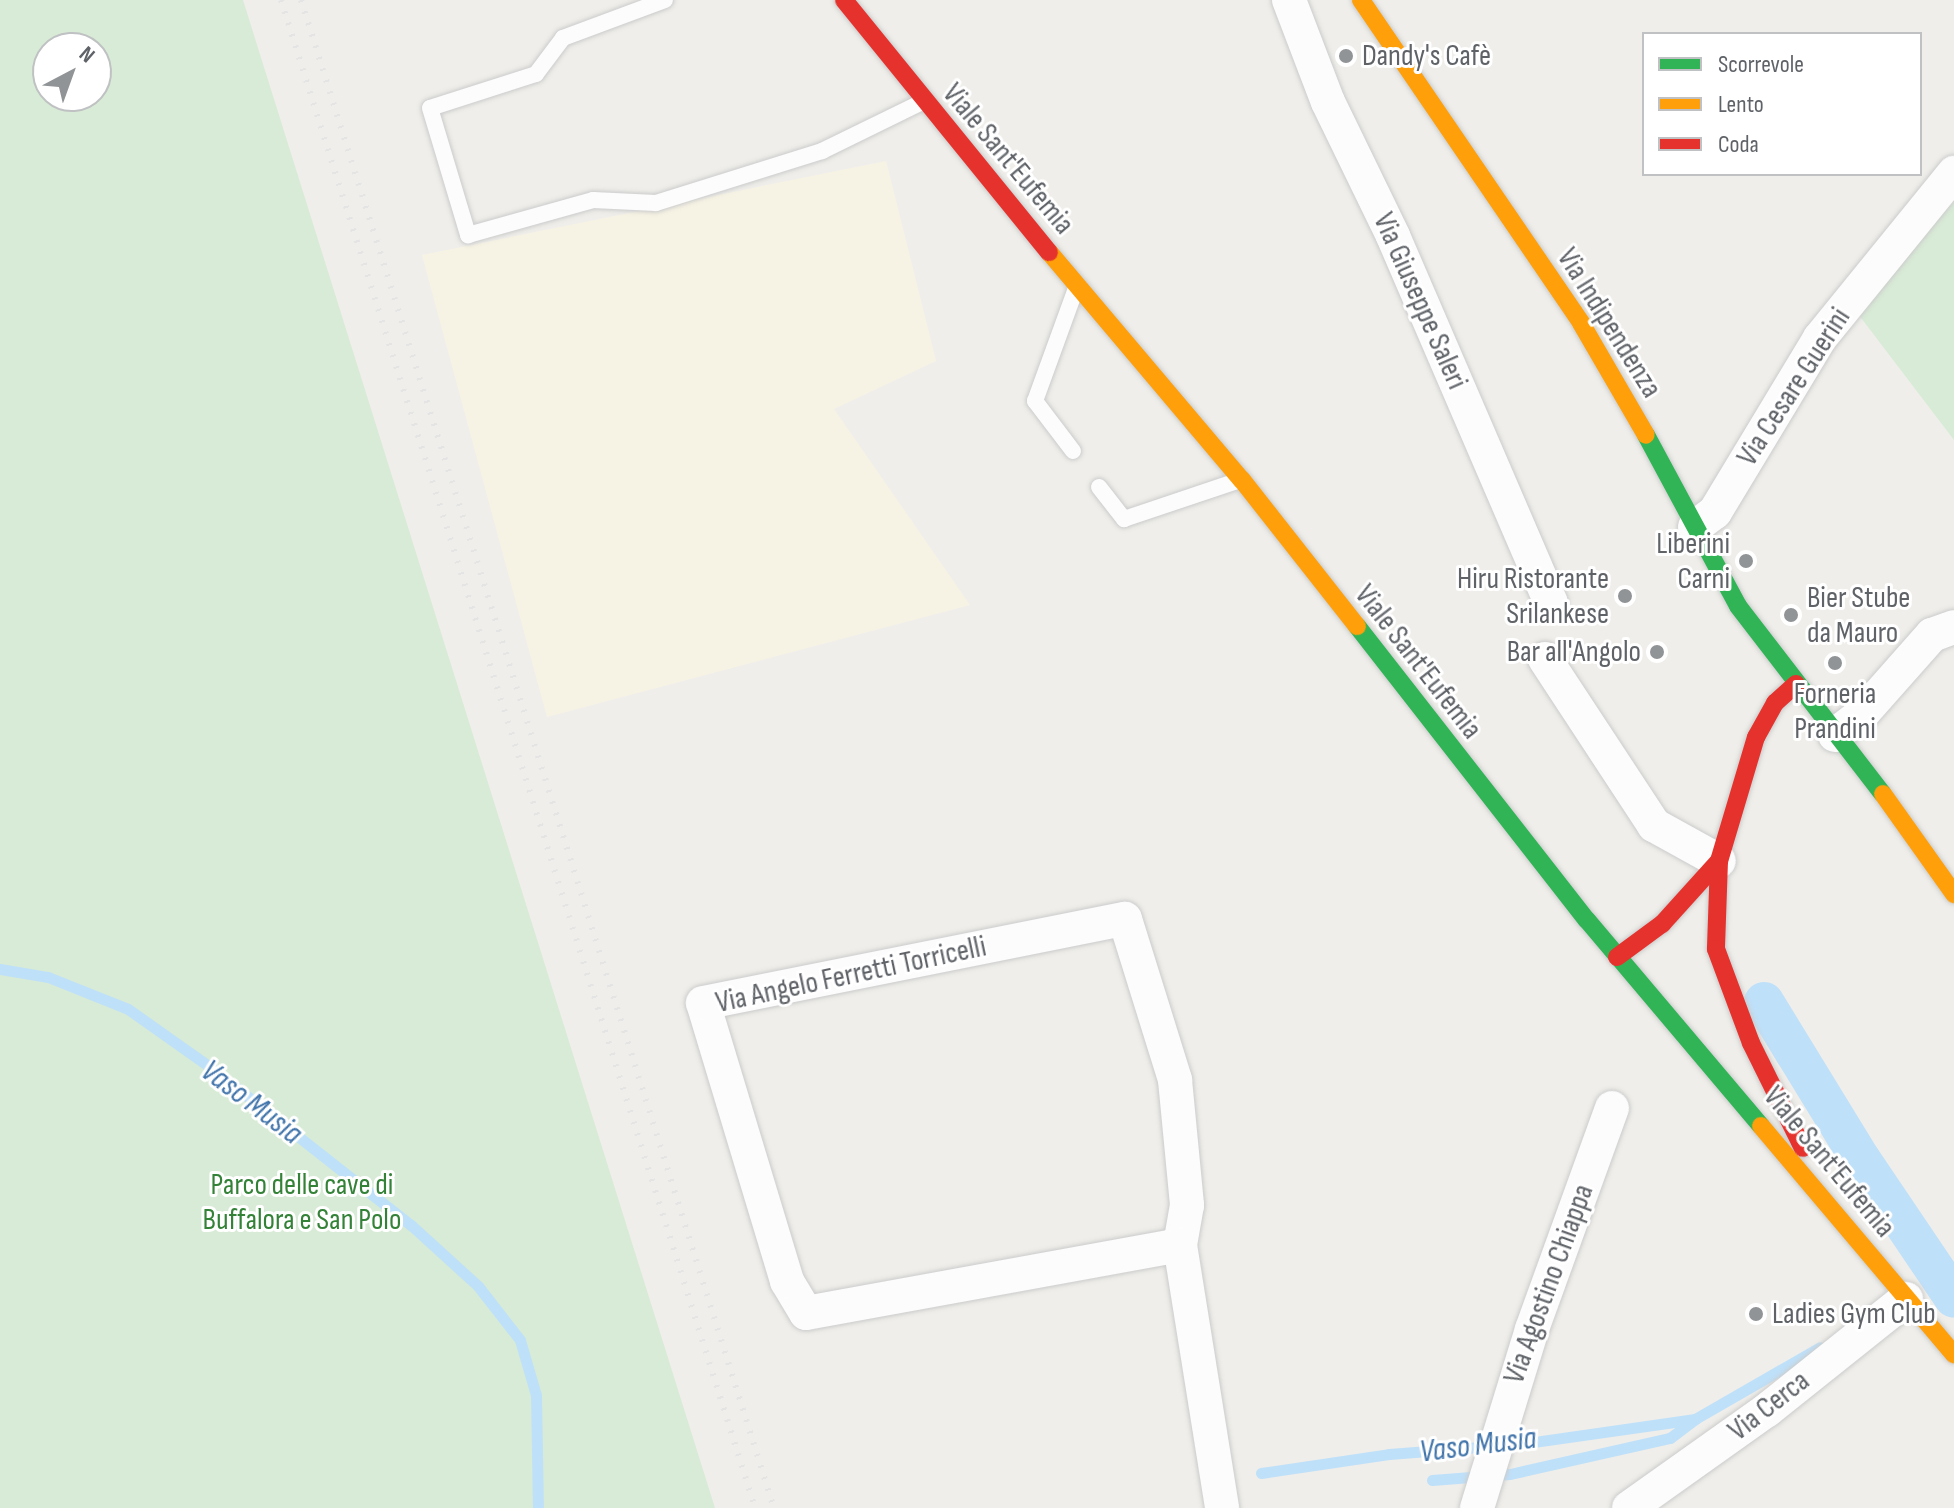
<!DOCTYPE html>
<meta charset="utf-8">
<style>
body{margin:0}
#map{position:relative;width:1954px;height:1508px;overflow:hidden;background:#efeeea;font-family:"Sofia Sans Condensed",sans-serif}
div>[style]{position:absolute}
.commercial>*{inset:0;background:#f7f3e4}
.green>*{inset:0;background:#d8ebd6}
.stream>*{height:11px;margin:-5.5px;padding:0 5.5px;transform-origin:5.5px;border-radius:5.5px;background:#bfe0f9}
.canal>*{height:40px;margin:-20px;padding:0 20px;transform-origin:20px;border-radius:20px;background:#bfe0f9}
.roads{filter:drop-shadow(0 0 2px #cbcccc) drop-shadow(0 0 2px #cbcccc)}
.lane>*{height:16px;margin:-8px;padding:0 8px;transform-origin:8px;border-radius:8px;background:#fdfcfc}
.street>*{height:34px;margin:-17px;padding:0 17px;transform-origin:17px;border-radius:17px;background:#fdfcfc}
.fast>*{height:18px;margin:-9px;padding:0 9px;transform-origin:9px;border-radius:9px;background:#30b455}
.slow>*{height:18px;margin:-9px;padding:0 9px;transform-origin:9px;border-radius:9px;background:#ff9f0a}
.jam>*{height:18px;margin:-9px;padding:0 9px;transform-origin:9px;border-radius:9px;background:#e5322d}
.rail>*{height:6px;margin-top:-3px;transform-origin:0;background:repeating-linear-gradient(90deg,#e4e4e4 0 2px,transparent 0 12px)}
.dots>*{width:22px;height:22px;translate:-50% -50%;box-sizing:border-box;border:4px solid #fff;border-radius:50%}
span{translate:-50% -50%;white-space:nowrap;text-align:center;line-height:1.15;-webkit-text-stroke:6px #fff;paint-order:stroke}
.poi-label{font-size:30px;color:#5f6368}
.left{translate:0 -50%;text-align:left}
.right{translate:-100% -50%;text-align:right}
.street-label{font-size:30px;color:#5f6368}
.park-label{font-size:30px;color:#348238}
.water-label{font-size:32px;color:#4174aa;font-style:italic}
.legend{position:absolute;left:1642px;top:32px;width:280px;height:144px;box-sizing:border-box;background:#fff;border:2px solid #bfc1c3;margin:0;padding:10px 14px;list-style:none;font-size:24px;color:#5f6368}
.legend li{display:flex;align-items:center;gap:16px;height:40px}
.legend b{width:40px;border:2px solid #bfc1c3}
.north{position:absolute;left:32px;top:32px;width:80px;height:80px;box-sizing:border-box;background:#fff;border:2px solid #bfc1c3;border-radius:50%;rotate:41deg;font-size:22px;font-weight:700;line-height:32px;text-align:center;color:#5f6368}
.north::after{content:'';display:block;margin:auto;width:28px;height:36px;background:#919496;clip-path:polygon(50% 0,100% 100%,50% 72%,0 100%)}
</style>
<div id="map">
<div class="commercial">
<i style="clip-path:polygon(886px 161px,936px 361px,834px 409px,970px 605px,547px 717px,422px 255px)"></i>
</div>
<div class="green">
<i style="clip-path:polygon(evenodd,0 0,243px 0,715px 1508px,0 1508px,0 0,48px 48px,96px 48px,96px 96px,48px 96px,48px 48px)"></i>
<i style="clip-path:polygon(1954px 202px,1954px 440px,1852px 306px)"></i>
</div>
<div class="stream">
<i style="left:0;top:969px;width:49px;rotate:9.5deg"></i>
<i style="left:48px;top:977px;width:86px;rotate:21.8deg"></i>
<i style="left:128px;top:1009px;width:100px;rotate:35.3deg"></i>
<i style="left:210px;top:1067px;width:256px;rotate:38.2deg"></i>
<i style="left:411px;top:1225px;width:91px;rotate:42.3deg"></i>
<i style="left:478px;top:1286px;width:68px;rotate:52.1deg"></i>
<i style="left:520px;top:1340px;width:57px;rotate:73.8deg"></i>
<i style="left:536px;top:1395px;width:113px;rotate:89deg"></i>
<i style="left:1261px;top:1473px;width:129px;rotate:-8.4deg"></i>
<i style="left:1389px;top:1454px;width:131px;rotate:-4.4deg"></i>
<i style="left:1520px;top:1444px;width:177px;rotate:-8.1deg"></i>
<i style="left:1432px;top:1480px;width:78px;rotate:-4.4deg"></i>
<i style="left:1510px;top:1474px;width:164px;rotate:-12.7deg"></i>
<i style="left:1670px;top:1438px;width:31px;rotate:-37deg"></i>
<i style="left:1695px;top:1419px;width:144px;rotate:-29.9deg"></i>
</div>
<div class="canal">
<i style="left:1764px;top:1002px;width:185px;rotate:58.5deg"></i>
<i style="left:1861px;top:1160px;width:166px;rotate:56deg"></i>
</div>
<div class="roads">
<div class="lane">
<i style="left:665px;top:0;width:109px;rotate:159.6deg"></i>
<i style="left:563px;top:38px;width:45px;rotate:126.9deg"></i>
<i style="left:536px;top:74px;width:111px;rotate:162.2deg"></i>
<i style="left:430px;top:108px;width:133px;rotate:73.3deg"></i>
<i style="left:468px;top:235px;width:130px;rotate:-15.6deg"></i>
<i style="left:593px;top:200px;width:63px;rotate:2.7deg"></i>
<i style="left:656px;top:203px;width:174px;rotate:-17.4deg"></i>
<i style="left:822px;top:151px;width:114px;rotate:-26.1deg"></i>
<i style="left:1073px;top:451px;width:63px;rotate:-127.2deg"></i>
<i style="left:1035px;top:401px;width:117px;rotate:-70deg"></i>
<i style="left:1099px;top:487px;width:41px;rotate:52deg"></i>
<i style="left:1124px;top:519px;width:122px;rotate:-18.6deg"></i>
</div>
<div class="street">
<i style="left:1289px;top:0;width:109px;rotate:69.1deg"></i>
<i style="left:1328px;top:102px;width:149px;rotate:64.1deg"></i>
<i style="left:1393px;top:236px;width:399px;rotate:66.7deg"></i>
<i style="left:1695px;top:527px;width:25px;rotate:-37deg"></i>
<i style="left:1715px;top:512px;width:203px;rotate:-58.9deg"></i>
<i style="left:1820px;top:338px;width:213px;rotate:-50.9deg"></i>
<i style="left:1545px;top:659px;width:199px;rotate:56.7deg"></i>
<i style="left:1654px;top:825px;width:74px;rotate:29deg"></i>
<i style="left:1835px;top:735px;width:34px;rotate:-38deg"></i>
<i style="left:1862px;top:714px;width:106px;rotate:-48.5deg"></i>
<i style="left:1932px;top:635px;width:23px;rotate:-20deg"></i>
<i style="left:1180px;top:1245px;width:380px;rotate:169.7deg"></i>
<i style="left:806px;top:1313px;width:37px;rotate:-121deg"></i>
<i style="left:787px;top:1281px;width:290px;rotate:-106.8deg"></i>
<i style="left:703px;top:1003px;width:430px;rotate:-11.3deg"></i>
<i style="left:1125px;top:919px;width:169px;rotate:72.7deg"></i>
<i style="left:1175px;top:1080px;width:126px;rotate:84.5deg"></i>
<i style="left:1187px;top:1205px;width:41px;rotate:99.9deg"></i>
<i style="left:1180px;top:1245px;width:266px;rotate:80.9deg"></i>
<i style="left:1477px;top:1508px;width:187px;rotate:-72.9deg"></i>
<i style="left:1532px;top:1329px;width:235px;rotate:-70.1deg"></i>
<i style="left:1629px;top:1508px;width:169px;rotate:-35.4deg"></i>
<i style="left:1767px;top:1410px;width:178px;rotate:-38.6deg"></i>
</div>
<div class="fast">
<i style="left:1646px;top:435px;width:194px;rotate:61.7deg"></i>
<i style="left:1738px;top:606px;width:237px;rotate:52.4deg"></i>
<i style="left:1357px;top:626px;width:373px;rotate:52deg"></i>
<i style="left:1587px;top:920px;width:270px;rotate:49.8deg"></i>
</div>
<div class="slow">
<i style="left:1361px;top:0;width:391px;rotate:55.7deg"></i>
<i style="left:1581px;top:323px;width:129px;rotate:59.9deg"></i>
<i style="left:1049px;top:252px;width:299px;rotate:49.8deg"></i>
<i style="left:1242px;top:480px;width:186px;rotate:51.8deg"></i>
<i style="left:1883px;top:794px;width:123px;rotate:54.6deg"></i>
<i style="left:1761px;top:1126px;width:299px;rotate:49.8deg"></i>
</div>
<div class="jam">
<i style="left:844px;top:0;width:325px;rotate:50.9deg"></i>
<i style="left:1796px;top:684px;width:28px;rotate:138deg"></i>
<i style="left:1775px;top:703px;width:39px;rotate:119deg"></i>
<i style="left:1756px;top:737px;width:129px;rotate:106.6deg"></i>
<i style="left:1719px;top:861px;width:88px;rotate:92deg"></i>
<i style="left:1716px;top:949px;width:100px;rotate:69.6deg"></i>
<i style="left:1751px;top:1043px;width:117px;rotate:63.7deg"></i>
<i style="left:1617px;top:957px;width:56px;rotate:-36.3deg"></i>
<i style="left:1662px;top:924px;width:85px;rotate:-47.9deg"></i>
</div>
</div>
<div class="rail">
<i style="left:281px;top:0;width:1581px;rotate:72.55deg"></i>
<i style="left:301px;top:0;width:1580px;rotate:72.59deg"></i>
</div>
<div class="dots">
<i style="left:1346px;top:56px;background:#919496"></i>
<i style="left:1746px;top:561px;background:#919496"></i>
<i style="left:1625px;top:596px;background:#919496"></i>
<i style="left:1791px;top:615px;background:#919496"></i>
<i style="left:1657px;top:652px;background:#919496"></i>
<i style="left:1835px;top:663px;background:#919496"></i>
<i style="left:1756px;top:1314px;background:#919496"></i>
</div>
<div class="poi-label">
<span class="left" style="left:1362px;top:56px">Dandy's Cafè</span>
<span class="right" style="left:1730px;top:561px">Liberini<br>Carni</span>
<span class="right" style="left:1609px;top:596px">Hiru Ristorante<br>Srilankese</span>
<span class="left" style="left:1807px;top:615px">Bier Stube<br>da Mauro</span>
<span class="right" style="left:1641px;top:652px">Bar all'Angolo</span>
<span style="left:1835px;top:711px">Forneria<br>Prandini</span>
<span class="left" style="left:1772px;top:1314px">Ladies Gym Club</span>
</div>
<div class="street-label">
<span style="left:1008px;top:159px;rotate:50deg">Viale Sant'Eufemia</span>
<span style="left:1420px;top:301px;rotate:66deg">Via Giuseppe Saleri</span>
<span style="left:1609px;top:323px;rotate:58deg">Via Indipendenza</span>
<span style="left:1794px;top:387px;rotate:-57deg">Via Cesare Guerini</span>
<span style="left:1418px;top:662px;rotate:52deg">Viale Sant'Eufemia</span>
<span style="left:851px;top:975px;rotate:-12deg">Via Angelo Ferretti Torricelli</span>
<span style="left:1829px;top:1162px;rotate:50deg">Viale Sant'Eufemia</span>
<span style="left:1549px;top:1284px;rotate:-70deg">Via Agostino Chiappa</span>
<span style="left:1769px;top:1406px;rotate:-38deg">Via Cerca</span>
</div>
<div class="park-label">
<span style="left:302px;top:1202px">Parco delle cave di<br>Buffalora e San Polo</span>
</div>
<div class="water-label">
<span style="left:251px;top:1103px;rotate:37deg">Vaso Musia</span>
<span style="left:1478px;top:1446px;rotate:-7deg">Vaso Musia</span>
</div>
<ul class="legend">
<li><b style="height:10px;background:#30b455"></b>Scorrevole</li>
<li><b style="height:10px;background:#ff9f0a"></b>Lento</li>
<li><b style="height:10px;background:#e5322d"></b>Coda</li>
</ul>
<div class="north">N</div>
</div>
